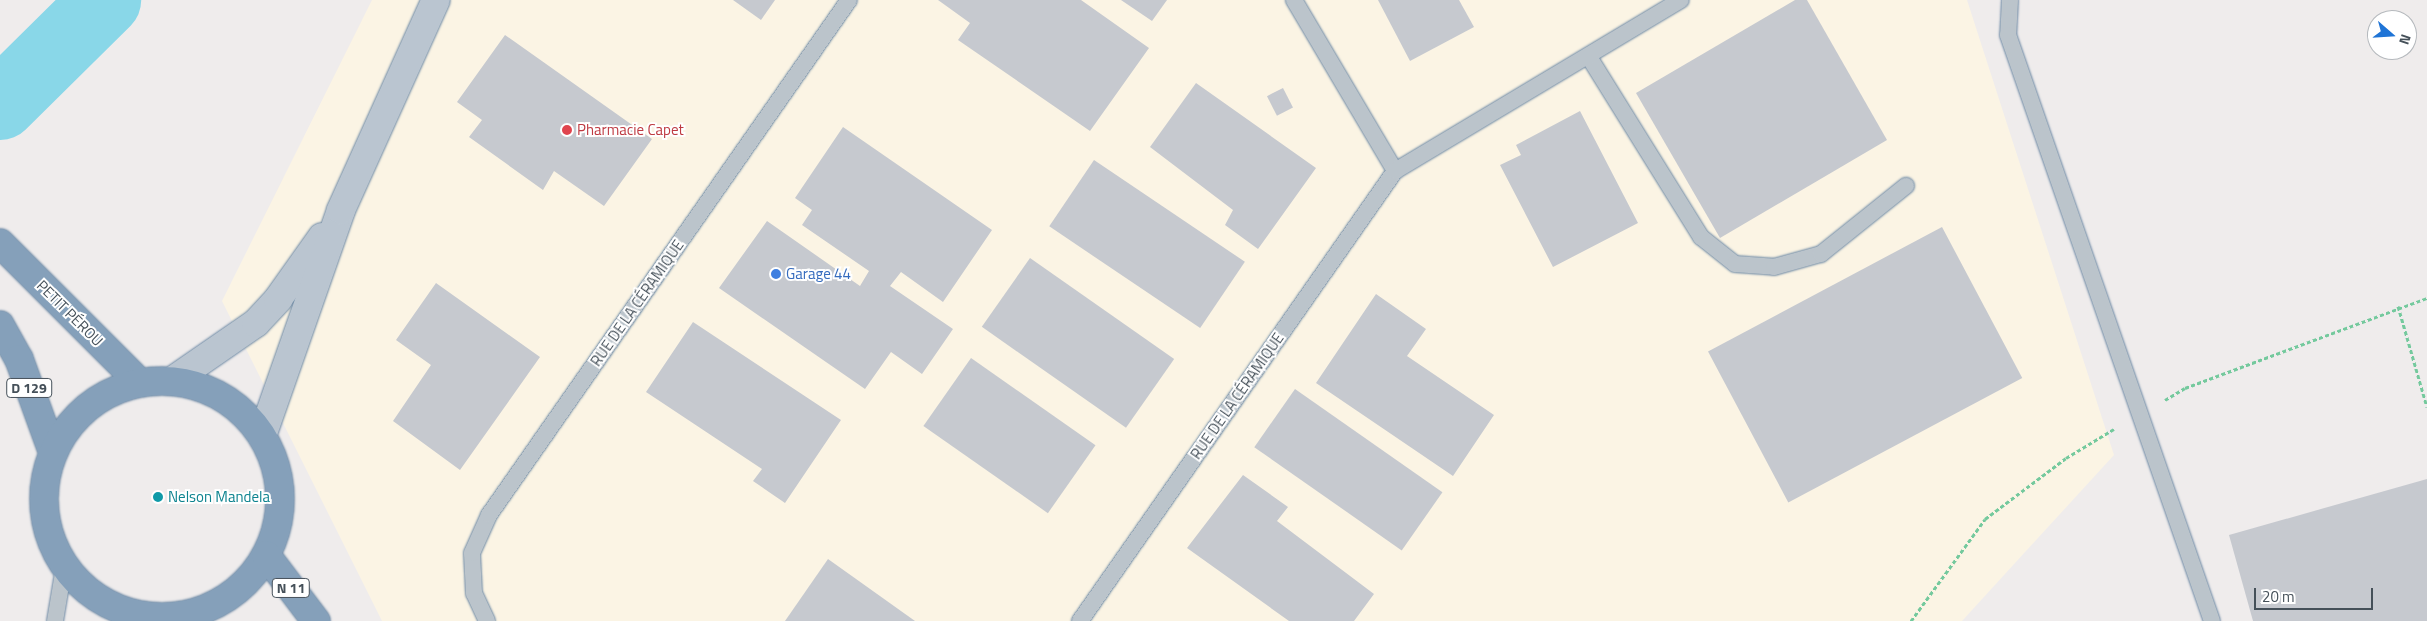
<!DOCTYPE html>
<meta charset="utf-8">
<style>
body{margin:0}
#map{position:relative;width:2427px;height:621px;overflow:hidden;background:#efecec;font-family:"Titillium Web",sans-serif}
div>[style]{position:absolute}
.commercial>*{inset:0;background:#fbf4e4}
.river>*{height:71px;margin:-35.5px;padding:0 35.5px;transform-origin:35.5px;border-radius:35.5px;background:#89d7e8}
.building>*{inset:0;background:#c6c9cf;transform-origin:0 0}
.path>*{height:3px;margin-top:-1.5px;transform-origin:0;background:repeating-linear-gradient(90deg,#74c99d 0 4px,transparent 0 6.5px)}
.roads{filter:drop-shadow(0 0 1px #708ba6) drop-shadow(0 0 1px #708ba6)}
.lane>*{height:16px;margin:-8px;padding:0 8px;transform-origin:8px;border-radius:8px;background:#bbc4cb}
.secondary>*{height:28px;margin:-14px;padding:0 14px;transform-origin:14px;border-radius:14px;background:#bac5d0}
.highway>*{height:28px;margin:-14px;padding:0 14px;transform-origin:14px;border-radius:14px;background:#85a0ba}
.highway>.ring{margin:-14px;padding:0;box-sizing:content-box;background:none;border:28px solid #85a0ba;border-radius:50%}
.dots>*{width:14px;height:14px;translate:-50% -50%;box-sizing:border-box;border:2px solid #fff;border-radius:50%}
span{translate:-50% -50%;white-space:nowrap;text-align:center;line-height:1.15;-webkit-text-stroke:4px #fff;paint-order:stroke}
.shield-label span{padding:1px 4px;background:#fff;border:1px solid;border-radius:4px;-webkit-text-stroke-width:0}
.shield-label{font-size:14px;color:#455059;font-weight:700}
.health-label{font-size:15px;color:#be3a42}
.left{translate:0 -50%;text-align:left}
.shop-label{font-size:15px;color:#366cbe}
.street-label{font-size:15px;color:#455059}
.culture-label{font-size:15px;color:#0d838f}
.north{position:absolute;left:2367px;top:10px;width:50px;height:50px;box-sizing:border-box;background:#fff;border:1px solid #b5b9bd;border-radius:50%;rotate:109deg;font-size:14px;font-weight:700;line-height:20px;text-align:center;color:#455059}
.north::after{content:'';display:block;margin:auto;width:18px;height:22px;background:#1f74d6;clip-path:polygon(50% 0,100% 100%,50% 72%,0 100%)}
.scale{position:absolute;left:2254px;top:588px;width:119px;height:22px;box-sizing:border-box;border:2px solid #455059;border-top:0;padding-left:6px;font-size:15px;line-height:18px;white-space:nowrap;color:#455059;-webkit-text-stroke:4px #fff;paint-order:stroke}
</style>
<div id="map">
<div class="commercial">
<i style="clip-path:polygon(372px 0,1967px 0,2114px 455px,1962px 621px,382px 621px,222px 301px)"></i>
</div>
<div class="river">
<i style="left:0;top:104px;width:148px;rotate:-44.7deg"></i>
</div>
<div class="building">
<i style="clip-path:polygon(733px 0,775px 0,761px 20px)"></i>
<i style="clip-path:polygon(938px 0,1081px 0,1149px 48px,1090px 131px,958px 40px,970px 23px)"></i>
<i style="clip-path:polygon(1121px 0,1167px 0,1152px 21px)"></i>
<i style="clip-path:polygon(1378px 0,1459px 0,1474px 27px,1410px 61px)"></i>
<i style="clip-path:polygon(1795px 0,1807px 0,1887px 140px,1720px 238px,1636px 93px)"></i>
<i style="clip-path:polygon(505px 35px,652px 139px,604px 206px,554px 171px,543px 190px,469px 137px,482px 120px,457px 102px)"></i>
<i style="clip-path:polygon(1196px 83px,1316px 168px,1258px 249px,1225px 225px,1233px 210px,1150px 147px)"></i>
<i style="left:1283px;top:88px;width:22px;height:18px;rotate:63deg"></i>
<i style="clip-path:polygon(1580px 111px,1638px 223px,1553px 267px,1500px 165px,1521px 155px,1516px 145px)"></i>
<i style="clip-path:polygon(843px 127px,992px 230px,943px 302px,901px 272px,890px 286px,953px 329px,922px 374px,891px 352px,865px 389px,719px 288px,767px 221px,860px 286px,869px 271px,802px 225px,812px 210px,795px 198px)"></i>
<i style="left:1094px;top:160px;width:182px;height:80px;rotate:34deg"></i>
<i style="left:1942px;top:227px;width:171px;height:265px;rotate:62deg"></i>
<i style="left:1030px;top:258px;width:176px;height:84px;rotate:35deg"></i>
<i style="clip-path:polygon(436px 283px,540px 357px,460px 470px,393px 421px,431px 365px,396px 340px)"></i>
<i style="clip-path:polygon(1376px 294px,1426px 329px,1407px 356px,1494px 415px,1453px 476px,1316px 383px)"></i>
<i style="clip-path:polygon(693px 322px,841px 420px,785px 503px,753px 481px,762px 469px,646px 392px)"></i>
<i style="left:971px;top:358px;width:152px;height:83px;rotate:35deg"></i>
<i style="left:1295px;top:389px;width:180px;height:71px;rotate:35deg"></i>
<i style="clip-path:polygon(1243px 475px,1288px 507px,1277px 521px,1374px 594px,1354px 621px,1289px 621px,1187px 548px)"></i>
<i style="clip-path:polygon(2427px 479px,2427px 621px,2253px 621px,2229px 535px)"></i>
<i style="clip-path:polygon(828px 559px,915px 621px,785px 621px)"></i>
</div>
<div class="path">
<i style="left:2398px;top:306px;width:105px;rotate:74deg"></i>
<i style="left:2165px;top:400px;width:23px;rotate:-31deg"></i>
<i style="left:2185px;top:388px;width:258px;rotate:-20.4deg"></i>
<i style="left:1911px;top:621px;width:126px;rotate:-54deg"></i>
<i style="left:1985px;top:519px;width:101px;rotate:-37deg"></i>
<i style="left:2066px;top:458px;width:56px;rotate:-31.1deg"></i>
</div>
<div class="roads">
<div class="lane">
<i style="left:1294px;top:0;width:199px;rotate:59.4deg"></i>
<i style="left:2010px;top:0;width:35px;rotate:93deg"></i>
<i style="left:2008px;top:35px;width:620px;rotate:70.81deg"></i>
<i style="left:1589px;top:57px;width:212px;rotate:58.1deg"></i>
<i style="left:1701px;top:237px;width:43px;rotate:38.5deg"></i>
<i style="left:1735px;top:264px;width:39px;rotate:4deg"></i>
<i style="left:1774px;top:267px;width:49px;rotate:-15.5deg"></i>
<i style="left:1821px;top:254px;width:109px;rotate:-38.7deg"></i>
<i style="left:55px;top:621px;width:55px;rotate:-80.5deg"></i>
<i style="left:140px;top:621px;width:6px;rotate:-45deg"></i>
<i style="left:487px;top:621px;width:31px;rotate:-115deg"></i>
<i style="left:474px;top:593px;width:40px;rotate:-92.9deg"></i>
<i style="left:472px;top:553px;width:42px;rotate:-65.9deg"></i>
<i style="left:489px;top:515px;width:628px;rotate:-55.05deg"></i>
<i style="left:1080px;top:621px;width:549px;rotate:-55.01deg"></i>
<i style="left:1395px;top:171px;width:333px;rotate:-30.9deg"></i>
</div>
<div class="secondary">
<i style="left:172px;top:381px;width:102px;rotate:-34.6deg"></i>
<i style="left:256px;top:323px;width:33px;rotate:-47deg"></i>
<i style="left:278px;top:299px;width:76px;rotate:-54.6deg"></i>
<i style="left:262px;top:436px;width:239px;rotate:-70.7deg"></i>
<i style="left:341px;top:210px;width:230px;rotate:-65.7deg"></i>
</div>
<div class="highway">
<i style="left:0;top:243px;width:198px;rotate:45deg"></i>
<i style="left:0;top:325px;width:39px;rotate:61deg"></i>
<i style="left:19px;top:359px;width:100px;rotate:70.1deg"></i>
<i class="ring" style="left:44px;top:381px;width:208px;height:208px"></i>
<i style="left:266px;top:555px;width:83px;rotate:52.9deg"></i>
</div>
</div>
<div class="dots">
<i style="left:567px;top:130px;background:#e0444e"></i>
<i style="left:776px;top:274px;background:#3f7fe0"></i>
<i style="left:158px;top:497px;background:#0f9aa8"></i>
</div>
<div class="shield-label">
<span style="left:29px;top:388px">D 129</span>
<span style="left:291px;top:588px">N 11</span>
</div>
<div class="health-label">
<span class="left" style="left:577px;top:130px">Pharmacie Capet</span>
</div>
<div class="shop-label">
<span class="left" style="left:786px;top:274px">Garage 44</span>
</div>
<div class="street-label">
<span style="left:637px;top:303px;rotate:-55deg">RUE DE LA CÉRAMIQUE</span>
<span style="left:70px;top:313px;rotate:45deg">PETIT PÉROU</span>
<span style="left:1237px;top:396px;rotate:-55deg">RUE DE LA CÉRAMIQUE</span>
</div>
<div class="culture-label">
<span class="left" style="left:168px;top:497px">Nelson Mandela</span>
</div>
<div class="north">N</div>
<div class="scale">20 m</div>
</div>
